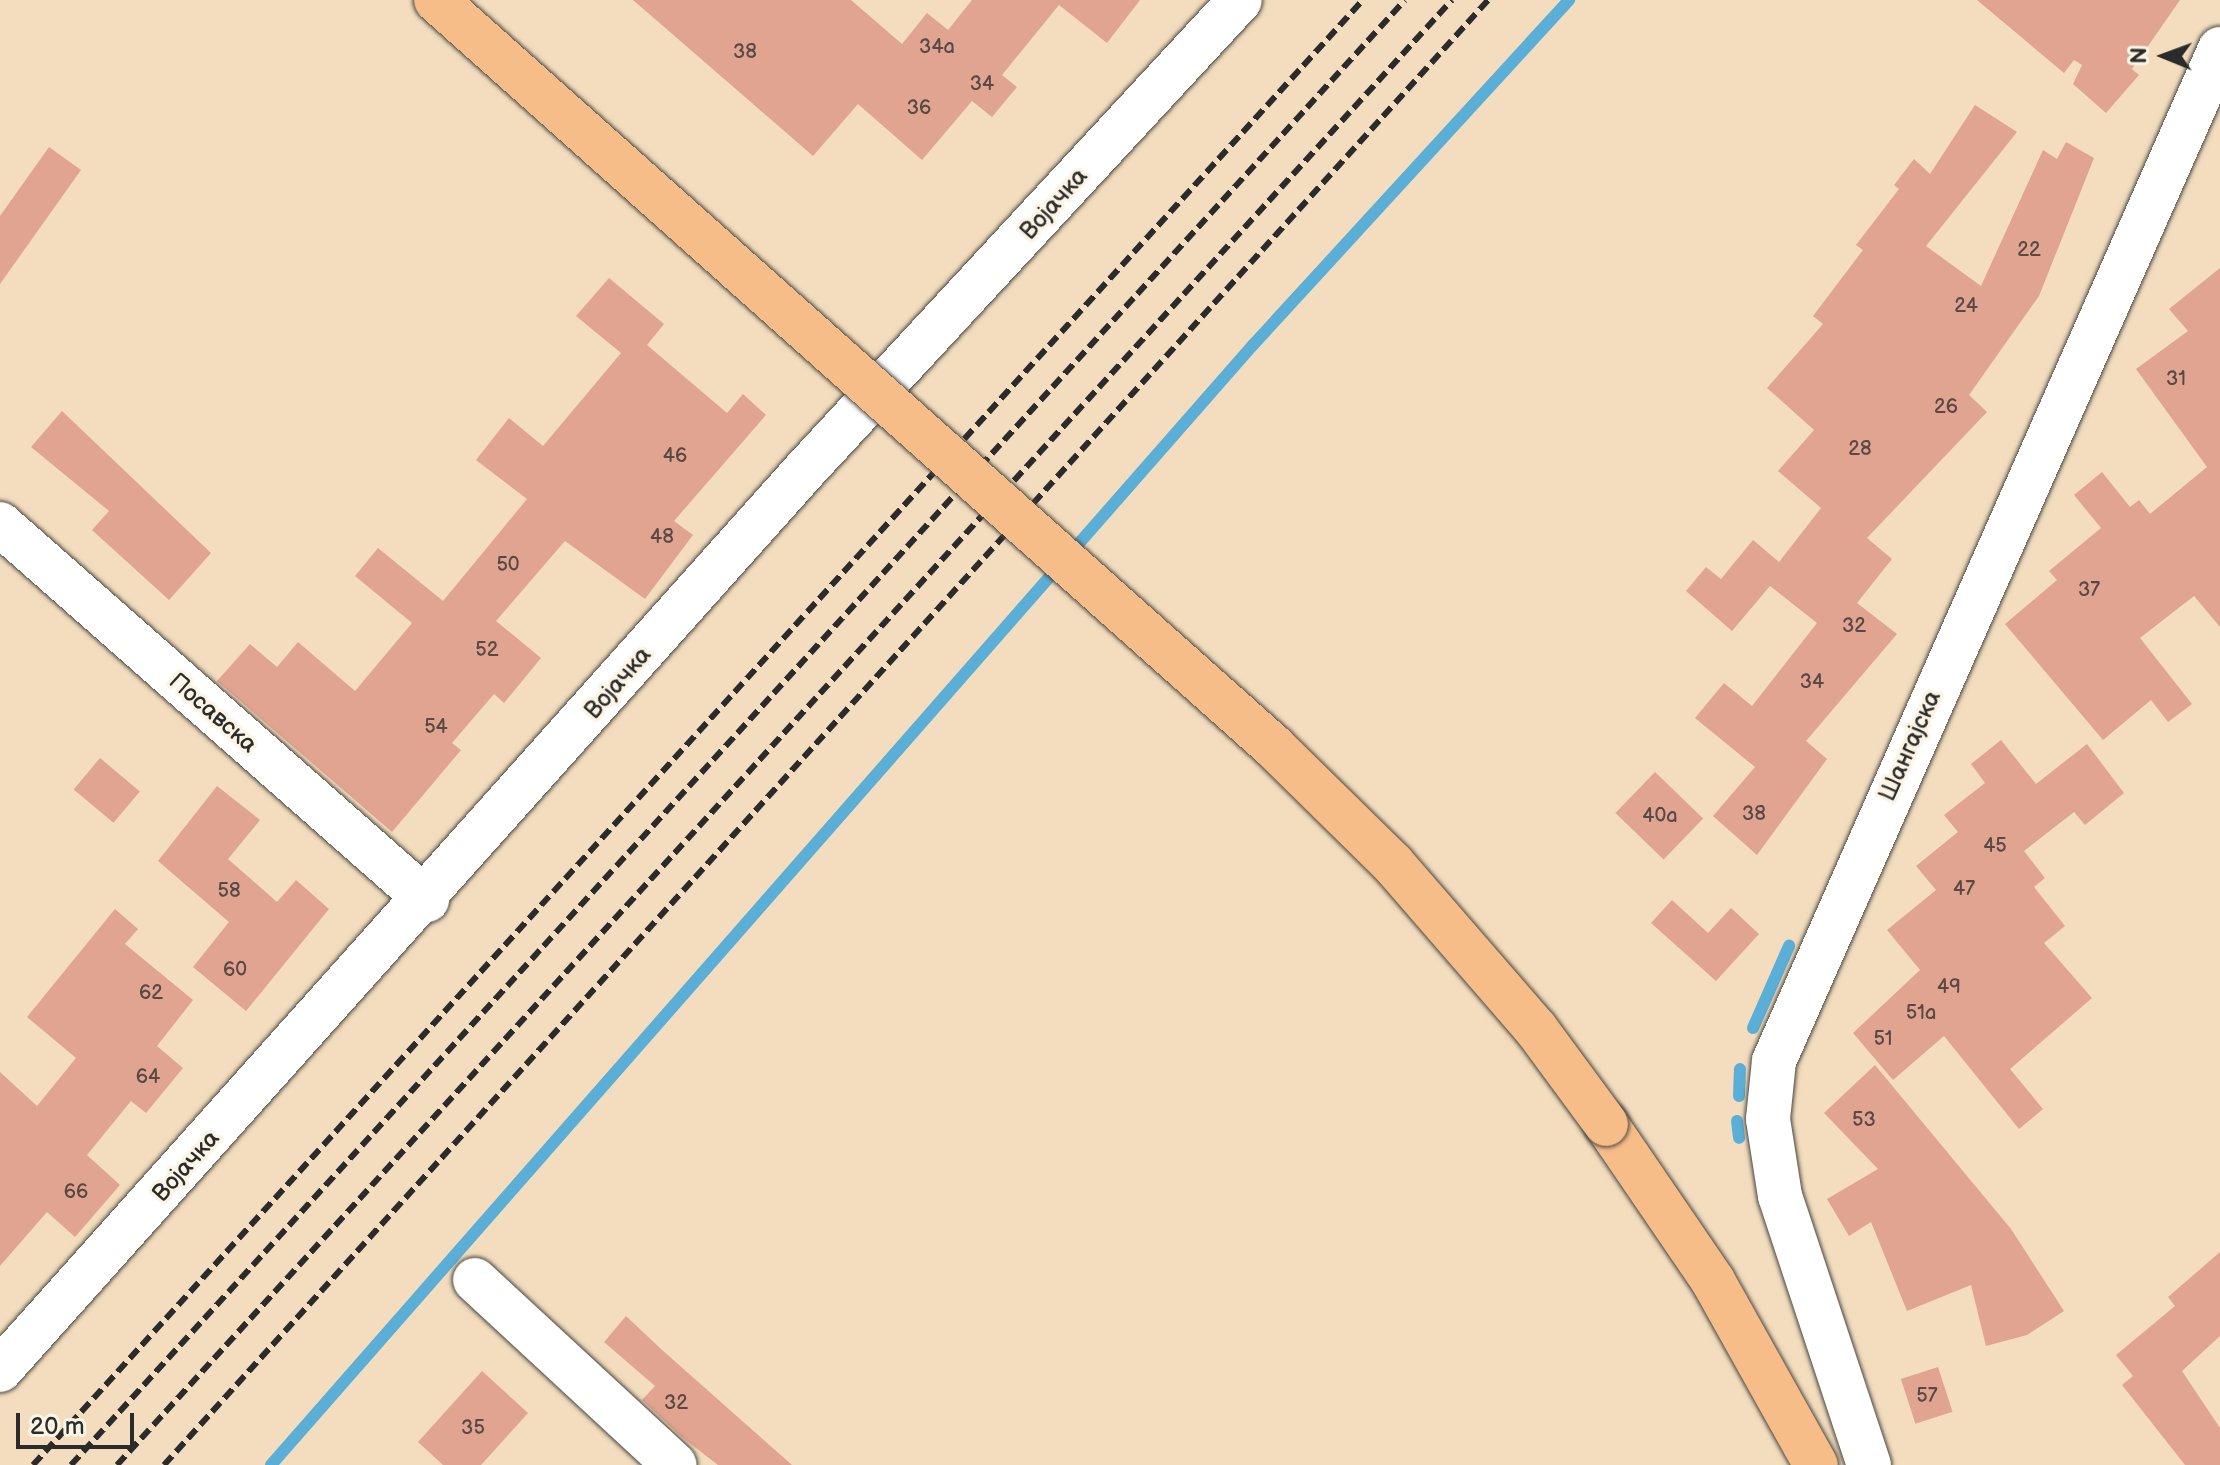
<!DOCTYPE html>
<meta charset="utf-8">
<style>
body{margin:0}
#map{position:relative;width:2220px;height:1465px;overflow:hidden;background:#f3ddbe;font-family:"Balsamiq Sans",sans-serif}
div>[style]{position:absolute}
.stream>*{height:12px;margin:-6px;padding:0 6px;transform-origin:6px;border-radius:6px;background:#5bafd7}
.building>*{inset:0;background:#e1a491;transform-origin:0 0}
.roads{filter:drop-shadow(0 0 2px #494641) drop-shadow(0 0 2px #494641)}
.minor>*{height:44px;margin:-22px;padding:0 22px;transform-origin:22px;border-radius:22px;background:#fff}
.major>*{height:44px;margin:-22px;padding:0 22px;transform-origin:22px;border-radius:22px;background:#f7bd88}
.rail>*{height:6px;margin-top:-3px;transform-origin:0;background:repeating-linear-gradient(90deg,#2b2b2b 0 12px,transparent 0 18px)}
.bridges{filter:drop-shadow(0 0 2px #494641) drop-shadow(0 0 2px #494641)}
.major-bridge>*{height:44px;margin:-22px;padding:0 22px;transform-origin:22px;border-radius:22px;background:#f7bd88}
span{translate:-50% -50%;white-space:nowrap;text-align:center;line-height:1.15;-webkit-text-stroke:7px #fcf5e5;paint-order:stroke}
.number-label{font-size:20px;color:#584944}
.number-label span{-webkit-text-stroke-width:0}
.street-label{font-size:24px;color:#2b2b2b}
.north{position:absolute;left:2124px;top:16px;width:80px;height:80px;-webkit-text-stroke:6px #fcf5e5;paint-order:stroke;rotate:271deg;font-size:22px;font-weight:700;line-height:32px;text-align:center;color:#2b2b2b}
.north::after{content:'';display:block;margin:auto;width:28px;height:36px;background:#2b2b2b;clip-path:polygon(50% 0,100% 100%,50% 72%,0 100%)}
.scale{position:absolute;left:16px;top:1413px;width:118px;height:36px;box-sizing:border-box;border:4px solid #2b2b2b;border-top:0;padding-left:10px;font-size:24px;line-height:28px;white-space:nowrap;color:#2b2b2b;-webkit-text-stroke:6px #fcf5e5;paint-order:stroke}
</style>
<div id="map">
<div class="stream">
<i style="left:1753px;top:1028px;width:90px;rotate:-66.3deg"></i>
<i style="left:1739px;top:1096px;width:27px;rotate:-88deg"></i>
<i style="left:1737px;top:1121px;width:17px;rotate:83deg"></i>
<i style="left:271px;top:1465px;width:1490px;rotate:-48.76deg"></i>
<i style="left:1253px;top:345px;width:468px;rotate:-47.5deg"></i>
</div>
<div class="building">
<i style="clip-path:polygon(633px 0,851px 0,902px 44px,927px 13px,948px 30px,972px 0,1140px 0,1107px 43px,1059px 5px,1002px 75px,1017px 87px,992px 117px,972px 101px,922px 160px,858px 104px,813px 156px)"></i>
<i style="clip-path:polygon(1977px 0,2180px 0,2132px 69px,2139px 75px,2106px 113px,2073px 84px,2082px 65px,2074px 60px,2064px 73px)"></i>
<i style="clip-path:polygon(1975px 105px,2017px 132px,1926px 246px,1981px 286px,2043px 150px,2057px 159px,2066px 142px,2094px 158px,2039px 296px,1969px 395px,1987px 412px,1867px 538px,1892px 559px,1857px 603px,1897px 634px,1806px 741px,1827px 759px,1757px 855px,1713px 816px,1755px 767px,1695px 718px,1724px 683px,1752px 706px,1817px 623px,1770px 586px,1732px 631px,1686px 591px,1706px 567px,1721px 579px,1753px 540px,1779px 562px,1821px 508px,1778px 471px,1814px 430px,1767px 388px,1823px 324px,1813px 316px,1863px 250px,1856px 245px,1899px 189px,1894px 185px,1914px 159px,1930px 174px)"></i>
<i style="clip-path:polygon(49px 147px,81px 170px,0 284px,0 216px)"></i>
<i style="clip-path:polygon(2220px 268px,2220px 627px,2194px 596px,2140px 638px,2192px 704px,2168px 722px,2151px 700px,2103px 740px,2005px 624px,2057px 580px,2049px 571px,2101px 528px,2074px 495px,2102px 472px,2130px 507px,2139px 500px,2150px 514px,2207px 467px,2136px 369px,2188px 331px,2169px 309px)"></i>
<i style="clip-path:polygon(609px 278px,664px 324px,647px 345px,727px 413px,743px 394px,766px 415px,674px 521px,693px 535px,645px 599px,565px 541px,496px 621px,541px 658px,504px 703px,494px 694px,452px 743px,461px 750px,392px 832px,217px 681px,250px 644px,277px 667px,298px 642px,355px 691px,412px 623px,355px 576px,378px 548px,443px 601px,527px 499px,476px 460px,509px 418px,543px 446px,621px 353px,576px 316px)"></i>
<i style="clip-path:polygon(62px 411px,211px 553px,169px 600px,92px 530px,109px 511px,31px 447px)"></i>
<i style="clip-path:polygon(2001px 740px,2036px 784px,2087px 744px,2124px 793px,2085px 825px,2074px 812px,2024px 851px,2045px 878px,2034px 887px,2065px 926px,2044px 943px,2092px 998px,2010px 1069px,2043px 1109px,2019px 1129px,1944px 1036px,1893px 1080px,1853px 1033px,1920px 970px,1887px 930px,1936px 890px,1916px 866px,1958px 832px,1944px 815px,1985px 783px,1971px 764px)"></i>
<i style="left:100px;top:758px;width:52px;height:41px;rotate:40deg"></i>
<i style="left:1655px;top:772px;width:67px;height:57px;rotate:44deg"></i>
<i style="clip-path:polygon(217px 786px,260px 820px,228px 859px,277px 902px,296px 880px,329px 909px,246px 1011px,193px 967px,229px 922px,158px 861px)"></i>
<i style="clip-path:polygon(1672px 900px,1708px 933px,1731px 908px,1759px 934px,1716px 981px,1651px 923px)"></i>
<i style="clip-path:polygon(115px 909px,138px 929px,125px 944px,193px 1000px,157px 1046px,183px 1068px,146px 1113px,131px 1101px,87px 1155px,120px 1185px,75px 1237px,47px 1212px,0 1266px,0 1072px,37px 1106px,76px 1058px,27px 1017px)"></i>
<i style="clip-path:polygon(1875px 1065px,2011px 1229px,2064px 1311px,2027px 1335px,1986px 1346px,1971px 1285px,1907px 1311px,1871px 1222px,1849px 1236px,1827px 1199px,1878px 1169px,1824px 1113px)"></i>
<i style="clip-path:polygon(2220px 1252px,2220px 1336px,2182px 1371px,2220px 1428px,2220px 1465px,2185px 1465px,2122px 1385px,2133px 1376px,2116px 1355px,2175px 1306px,2168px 1297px)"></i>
<i style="clip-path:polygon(626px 1316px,661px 1349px,792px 1465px,718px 1465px,683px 1438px,642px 1400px,655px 1386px,604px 1342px)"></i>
<i style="left:1938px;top:1367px;width:47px;height:39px;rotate:72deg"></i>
<i style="clip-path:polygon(482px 1371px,528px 1413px,481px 1465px,443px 1465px,418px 1442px)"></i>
</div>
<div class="roads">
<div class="minor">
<i style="left:0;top:524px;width:569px;rotate:41.37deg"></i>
<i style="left:475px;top:1280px;width:272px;rotate:42.8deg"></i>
<i style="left:0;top:1370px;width:1207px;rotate:-48.19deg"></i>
<i style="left:805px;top:470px;width:640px;rotate:-47.21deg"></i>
<i style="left:1869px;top:1465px;width:283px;rotate:-108.3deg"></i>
<i style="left:1780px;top:1196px;width:78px;rotate:-98.9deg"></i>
<i style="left:1768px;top:1119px;width:58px;rotate:-84.1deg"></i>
<i style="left:1774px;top:1061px;width:1106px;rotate:-66.22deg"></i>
</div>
<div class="major">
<i style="left:1606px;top:1124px;width:190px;rotate:55.7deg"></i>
<i style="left:1713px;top:1281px;width:211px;rotate:60.8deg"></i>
</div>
</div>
<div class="rail">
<i style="left:33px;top:1465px;width:1979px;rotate:-47.77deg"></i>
<i style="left:71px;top:1465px;width:1981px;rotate:-47.68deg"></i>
<i style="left:117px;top:1465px;width:1982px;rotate:-47.66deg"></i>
<i style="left:164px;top:1465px;width:1975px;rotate:-47.89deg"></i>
</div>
<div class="bridges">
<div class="major-bridge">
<i style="left:436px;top:0;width:1123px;rotate:41.71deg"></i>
<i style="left:1274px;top:747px;width:167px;rotate:44.5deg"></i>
<i style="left:1393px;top:864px;width:218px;rotate:49.1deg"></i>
<i style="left:1536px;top:1029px;width:118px;rotate:53.6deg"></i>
</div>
</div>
<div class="number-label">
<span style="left:937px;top:47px">34a</span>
<span style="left:745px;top:52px">38</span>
<span style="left:982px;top:84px">34</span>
<span style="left:919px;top:108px">36</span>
<span style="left:2029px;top:250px">22</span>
<span style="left:1966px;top:306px">24</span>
<span style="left:2176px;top:379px">31</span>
<span style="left:1946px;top:407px">26</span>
<span style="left:1860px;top:449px">28</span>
<span style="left:675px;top:456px">46</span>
<span style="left:662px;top:537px">48</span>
<span style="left:508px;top:565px">50</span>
<span style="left:2089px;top:590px">37</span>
<span style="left:1854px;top:626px">32</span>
<span style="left:487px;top:650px">52</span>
<span style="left:1812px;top:682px">34</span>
<span style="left:436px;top:727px">54</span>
<span style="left:1754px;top:814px">38</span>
<span style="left:1660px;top:816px">40a</span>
<span style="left:1995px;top:846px">45</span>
<span style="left:1964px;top:889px">47</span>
<span style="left:229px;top:891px">58</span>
<span style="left:235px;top:970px">60</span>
<span style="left:1949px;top:987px">49</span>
<span style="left:151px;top:993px">62</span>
<span style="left:1921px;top:1013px">51a</span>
<span style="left:1883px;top:1039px">51</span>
<span style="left:148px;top:1077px">64</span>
<span style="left:1864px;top:1120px">53</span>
<span style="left:76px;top:1192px">66</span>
<span style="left:1927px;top:1396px">57</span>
<span style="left:676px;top:1403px">32</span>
<span style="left:473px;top:1428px">35</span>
</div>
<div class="street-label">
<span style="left:1054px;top:204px;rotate:-48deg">Војачка</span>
<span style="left:618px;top:683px;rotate:-49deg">Војачка</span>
<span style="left:213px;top:713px;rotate:41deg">Посавска</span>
<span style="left:1910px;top:746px;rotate:-66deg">Шангајска</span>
<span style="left:186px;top:1166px;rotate:-48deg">Војачка</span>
</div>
<div class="north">N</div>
<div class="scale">20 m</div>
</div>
